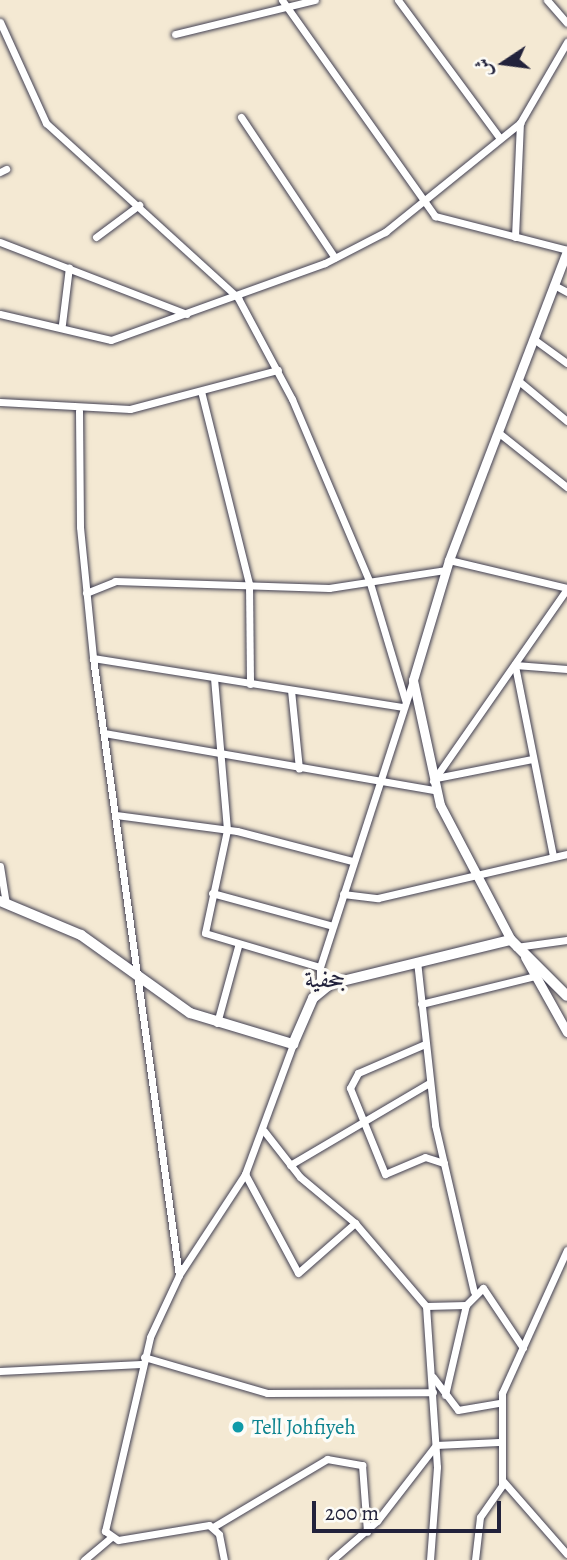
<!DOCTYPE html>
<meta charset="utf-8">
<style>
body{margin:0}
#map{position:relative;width:567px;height:1560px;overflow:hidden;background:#f4e9d3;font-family:Alegreya,Amiri,serif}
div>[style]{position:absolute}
.roads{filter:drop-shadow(0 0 2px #424052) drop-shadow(0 0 2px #424052)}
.minor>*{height:7px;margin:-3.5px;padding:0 3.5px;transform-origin:3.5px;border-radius:3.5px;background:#fff}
.tertiary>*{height:9px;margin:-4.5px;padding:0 4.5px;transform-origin:4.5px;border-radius:4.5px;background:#fff}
.secondary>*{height:10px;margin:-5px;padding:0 5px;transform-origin:5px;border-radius:5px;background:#fff}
.dots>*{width:19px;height:19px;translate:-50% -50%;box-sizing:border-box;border:4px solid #fdfcf7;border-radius:50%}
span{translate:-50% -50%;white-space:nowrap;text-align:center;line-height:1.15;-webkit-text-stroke:7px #fdfcf7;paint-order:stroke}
.culture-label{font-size:21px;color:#0d838f}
.left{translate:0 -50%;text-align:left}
.quarter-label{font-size:24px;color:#22223b}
.north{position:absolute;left:469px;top:28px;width:70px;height:70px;-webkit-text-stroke:5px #fdfcf7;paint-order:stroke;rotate:257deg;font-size:19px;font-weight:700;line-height:28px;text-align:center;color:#22223b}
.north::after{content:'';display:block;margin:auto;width:24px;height:32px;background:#22223b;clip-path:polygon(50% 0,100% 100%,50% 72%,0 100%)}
.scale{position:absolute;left:312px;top:1501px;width:189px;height:32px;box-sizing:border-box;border:4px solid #22223b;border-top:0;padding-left:9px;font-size:21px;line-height:24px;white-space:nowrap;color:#22223b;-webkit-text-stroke:5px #fdfcf7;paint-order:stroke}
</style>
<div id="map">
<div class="roads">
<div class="minor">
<i style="left:282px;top:0;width:265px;rotate:54.7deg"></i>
<i style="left:435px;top:216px;width:136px;rotate:14.4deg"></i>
<i style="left:398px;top:0;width:170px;rotate:53.6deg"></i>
<i style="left:547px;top:0;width:30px;rotate:49deg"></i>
<i style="left:0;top:22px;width:111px;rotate:65.5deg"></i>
<i style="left:46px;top:123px;width:260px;rotate:42.3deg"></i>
<i style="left:238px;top:298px;width:115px;rotate:61.9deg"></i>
<i style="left:292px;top:399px;width:200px;rotate:67deg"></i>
<i style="left:370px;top:583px;width:122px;rotate:73.3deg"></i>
<i style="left:175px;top:34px;width:144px;rotate:-13.7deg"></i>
<i style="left:241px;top:117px;width:169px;rotate:56.3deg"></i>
<i style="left:0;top:172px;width:7px;rotate:-27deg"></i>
<i style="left:96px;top:237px;width:54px;rotate:-36.7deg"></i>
<i style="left:515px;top:237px;width:114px;rotate:-87.5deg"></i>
<i style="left:0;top:242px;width:200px;rotate:21.1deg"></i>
<i style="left:554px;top:285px;width:15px;rotate:28deg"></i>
<i style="left:0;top:314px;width:114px;rotate:13.2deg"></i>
<i style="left:111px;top:340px;width:227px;rotate:-19.8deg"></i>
<i style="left:325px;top:263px;width:68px;rotate:-27.3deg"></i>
<i style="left:385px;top:232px;width:174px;rotate:-38.9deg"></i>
<i style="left:520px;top:123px;width:94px;rotate:-59.9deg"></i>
<i style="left:62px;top:324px;width:57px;rotate:-83deg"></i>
<i style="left:535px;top:340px;width:39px;rotate:36deg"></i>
<i style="left:520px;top:382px;width:61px;rotate:39.7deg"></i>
<i style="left:201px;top:391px;width:199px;rotate:76deg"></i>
<i style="left:249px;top:584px;width:100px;rotate:89.4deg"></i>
<i style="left:0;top:402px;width:130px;rotate:3.1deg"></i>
<i style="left:130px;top:409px;width:153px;rotate:-14.8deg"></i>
<i style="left:79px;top:411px;width:116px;rotate:89.5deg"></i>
<i style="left:80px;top:527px;width:132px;rotate:84.3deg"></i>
<i style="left:93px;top:658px;width:623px;rotate:82.07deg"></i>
<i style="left:499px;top:433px;width:87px;rotate:38.5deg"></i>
<i style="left:449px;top:560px;width:121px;rotate:13.3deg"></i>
<i style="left:86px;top:593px;width:31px;rotate:-22deg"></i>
<i style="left:115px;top:581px;width:214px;rotate:1.9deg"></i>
<i style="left:329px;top:588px;width:117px;rotate:-8.8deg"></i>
<i style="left:93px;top:658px;width:314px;rotate:9deg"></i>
<i style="left:214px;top:678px;width:153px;rotate:85.1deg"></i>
<i style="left:227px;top:830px;width:105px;rotate:102.1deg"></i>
<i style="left:205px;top:933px;width:120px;rotate:16.5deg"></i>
<i style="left:291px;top:690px;width:79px;rotate:84.2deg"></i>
<i style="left:104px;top:733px;width:336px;rotate:9.8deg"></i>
<i style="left:436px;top:778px;width:98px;rotate:-11.2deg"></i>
<i style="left:433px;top:781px;width:234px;rotate:-55.1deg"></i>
<i style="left:116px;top:815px;width:122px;rotate:7.5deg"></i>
<i style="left:237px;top:831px;width:119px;rotate:14.6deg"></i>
<i style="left:553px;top:856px;width:195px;rotate:-101.3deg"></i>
<i style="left:515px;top:665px;width:52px;rotate:4.4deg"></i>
<i style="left:0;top:866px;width:36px;rotate:81deg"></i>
<i style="left:212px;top:893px;width:125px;rotate:15.3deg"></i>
<i style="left:343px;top:894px;width:35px;rotate:7deg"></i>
<i style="left:378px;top:898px;width:194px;rotate:-13.1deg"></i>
<i style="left:516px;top:947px;width:51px;rotate:-7.8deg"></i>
<i style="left:417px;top:961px;width:165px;rotate:83.7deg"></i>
<i style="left:435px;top:1125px;width:171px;rotate:76.9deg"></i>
<i style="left:320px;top:989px;width:22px;rotate:-90deg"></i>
<i style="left:320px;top:967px;width:302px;rotate:-72deg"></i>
<i style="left:421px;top:1004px;width:117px;rotate:-13.8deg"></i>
<i style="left:217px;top:1023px;width:80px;rotate:-74.7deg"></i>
<i style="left:425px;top:1044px;width:73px;rotate:156.6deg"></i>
<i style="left:358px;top:1073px;width:17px;rotate:118deg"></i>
<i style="left:350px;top:1088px;width:93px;rotate:67.9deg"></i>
<i style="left:385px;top:1174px;width:43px;rotate:-23deg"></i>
<i style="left:425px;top:1157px;width:20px;rotate:18deg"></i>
<i style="left:264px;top:1131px;width:58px;rotate:52deg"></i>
<i style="left:300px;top:1177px;width:72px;rotate:39.9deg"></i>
<i style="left:355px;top:1223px;width:109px;rotate:49.5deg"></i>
<i style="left:426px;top:1306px;width:161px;rotate:86.1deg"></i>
<i style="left:437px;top:1467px;width:93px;rotate:94.3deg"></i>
<i style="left:290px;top:1165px;width:161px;rotate:-30.5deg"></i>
<i style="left:245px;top:1174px;width:112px;rotate:61.8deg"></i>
<i style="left:298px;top:1273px;width:76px;rotate:-41.3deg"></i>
<i style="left:426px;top:1306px;width:40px;rotate:-1.4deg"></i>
<i style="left:466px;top:1305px;width:24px;rotate:-45deg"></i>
<i style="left:483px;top:1288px;width:72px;rotate:56.3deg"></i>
<i style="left:144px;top:1357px;width:128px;rotate:16.3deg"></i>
<i style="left:267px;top:1393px;width:166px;rotate:-0.3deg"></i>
<i style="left:0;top:1371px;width:141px;rotate:-2.8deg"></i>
<i style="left:433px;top:1377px;width:41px;rotate:52.9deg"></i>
<i style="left:458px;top:1410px;width:42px;rotate:-9.7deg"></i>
<i style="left:445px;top:1395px;width:92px;rotate:-76.9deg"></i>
<i style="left:503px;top:1481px;width:97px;rotate:48.8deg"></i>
<i style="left:213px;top:1527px;width:133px;rotate:-30.8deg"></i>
<i style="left:327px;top:1459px;width:36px;rotate:10deg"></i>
<i style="left:362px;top:1465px;width:67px;rotate:85.7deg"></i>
<i style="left:84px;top:1560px;width:34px;rotate:-40deg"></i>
<i style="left:224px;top:1560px;width:26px;rotate:-101deg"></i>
<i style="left:219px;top:1534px;width:13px;rotate:-138deg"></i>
<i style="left:209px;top:1525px;width:92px;rotate:170.6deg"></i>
<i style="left:118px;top:1540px;width:16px;rotate:-145deg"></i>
<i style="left:105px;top:1531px;width:199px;rotate:-76.9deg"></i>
<i style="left:150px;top:1337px;width:68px;rotate:-64.9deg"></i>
<i style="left:179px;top:1275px;width:121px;rotate:-56.8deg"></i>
<i style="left:245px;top:1174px;width:139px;rotate:-69.7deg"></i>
<i style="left:332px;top:1560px;width:60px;rotate:-40.9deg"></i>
<i style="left:377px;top:1521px;width:96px;rotate:-52.2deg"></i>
<i style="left:436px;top:1445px;width:63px;rotate:-2.7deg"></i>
<i style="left:475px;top:1560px;width:43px;rotate:-83.4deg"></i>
<i style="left:480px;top:1517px;width:39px;rotate:-55deg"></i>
<i style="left:502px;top:1485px;width:92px;rotate:-90deg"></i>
<i style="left:502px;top:1393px;width:157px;rotate:-65.6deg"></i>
</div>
<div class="tertiary">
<i style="left:511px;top:940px;width:153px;rotate:-117.7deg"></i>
<i style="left:440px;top:805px;width:128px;rotate:-102.2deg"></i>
<i style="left:413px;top:680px;width:125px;rotate:-73.3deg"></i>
<i style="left:449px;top:560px;width:331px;rotate:-69.1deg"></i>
<i style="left:525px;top:957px;width:86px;rotate:60.8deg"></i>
</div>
<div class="secondary">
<i style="left:0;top:901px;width:88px;rotate:22.8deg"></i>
<i style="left:81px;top:935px;width:134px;rotate:35.6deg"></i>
<i style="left:190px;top:1013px;width:108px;rotate:16.8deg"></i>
<i style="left:293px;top:1044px;width:50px;rotate:-66.5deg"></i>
<i style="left:313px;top:998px;width:22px;rotate:-39deg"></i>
<i style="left:330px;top:984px;width:186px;rotate:-13.7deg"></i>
<i style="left:511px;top:940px;width:79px;rotate:45deg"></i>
</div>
</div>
<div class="dots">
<i style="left:238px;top:1427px;background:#0f9aa8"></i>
</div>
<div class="culture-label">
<span class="left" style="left:252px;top:1427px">Tell Johfiyeh</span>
</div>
<div class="quarter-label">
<span style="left:325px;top:980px">جحفية</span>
</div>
<div class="north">ش</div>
<div class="scale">200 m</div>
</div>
